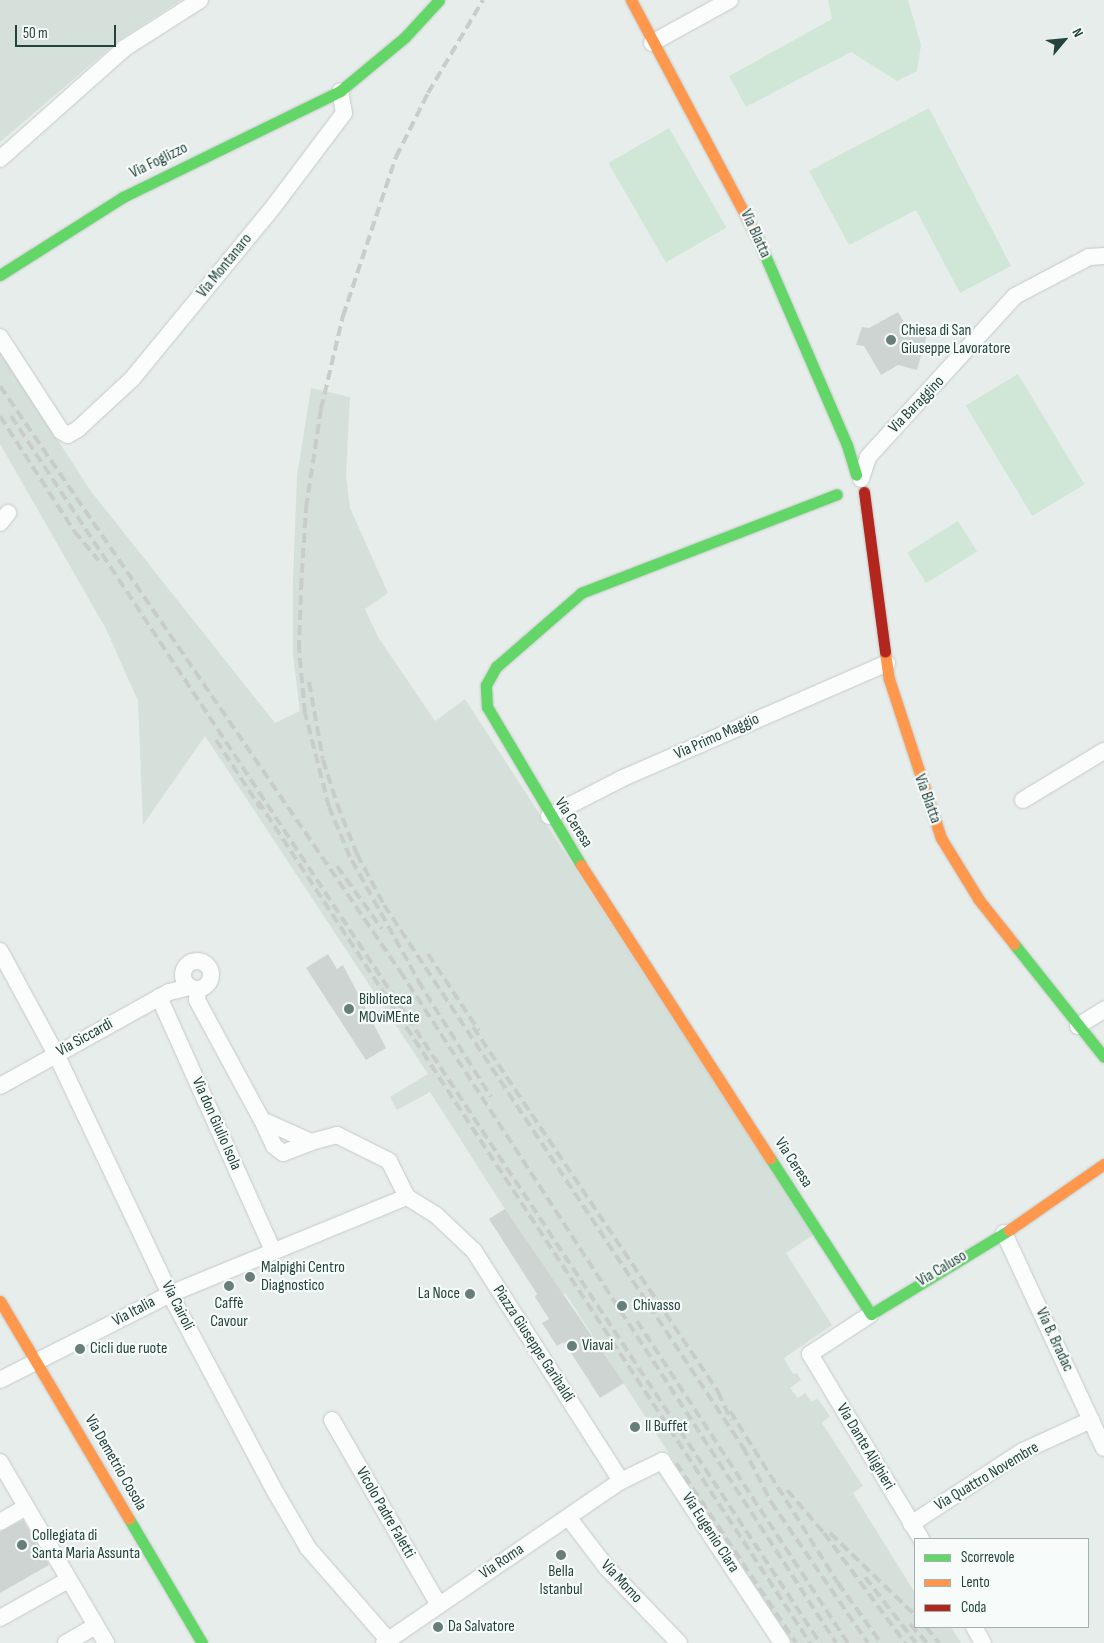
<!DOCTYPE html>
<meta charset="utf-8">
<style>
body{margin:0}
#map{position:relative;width:1104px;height:1643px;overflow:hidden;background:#e7edeb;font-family:"Sofia Sans Condensed",sans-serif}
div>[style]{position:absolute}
.built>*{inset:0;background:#d5e0db}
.green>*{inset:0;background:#d0e7d8;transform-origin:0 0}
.building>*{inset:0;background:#ced4d2}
.roads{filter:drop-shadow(0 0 1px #c4cac8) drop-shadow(0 0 1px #c4cac8)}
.street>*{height:16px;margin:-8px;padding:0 8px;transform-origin:8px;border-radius:8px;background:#fbfcfc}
.street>.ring{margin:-8px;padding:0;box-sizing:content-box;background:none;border:16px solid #fbfcfc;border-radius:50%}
.fast>*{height:11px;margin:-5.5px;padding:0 5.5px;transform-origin:5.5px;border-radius:5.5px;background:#63d668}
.slow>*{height:11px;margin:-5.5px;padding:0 5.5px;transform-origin:5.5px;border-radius:5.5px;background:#ff974d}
.jam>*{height:11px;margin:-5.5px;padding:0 5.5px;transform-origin:5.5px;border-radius:5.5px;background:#b3261e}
.rail>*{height:4px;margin-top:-2px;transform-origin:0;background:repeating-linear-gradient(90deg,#c8cdcc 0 10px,transparent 0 15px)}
.dots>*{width:14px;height:14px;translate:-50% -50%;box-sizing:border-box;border:2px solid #f7fbf9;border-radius:50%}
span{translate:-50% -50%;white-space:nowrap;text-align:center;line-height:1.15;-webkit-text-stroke:4.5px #f7fbf9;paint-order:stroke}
.street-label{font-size:16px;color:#22443d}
.poi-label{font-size:16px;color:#22443d}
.left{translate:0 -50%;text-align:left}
.right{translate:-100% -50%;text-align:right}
.legend{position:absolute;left:914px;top:1538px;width:175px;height:90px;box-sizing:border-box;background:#f7fbf9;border:1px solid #a2b2ae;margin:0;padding:6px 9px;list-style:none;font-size:15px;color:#22443d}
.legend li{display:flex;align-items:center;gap:10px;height:25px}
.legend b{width:25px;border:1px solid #a2b2ae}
.north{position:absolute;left:1039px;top:15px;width:50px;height:50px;-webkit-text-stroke:4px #f7fbf9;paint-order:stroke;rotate:62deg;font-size:14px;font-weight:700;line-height:20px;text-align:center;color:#22443d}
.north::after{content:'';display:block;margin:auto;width:18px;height:22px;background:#22443d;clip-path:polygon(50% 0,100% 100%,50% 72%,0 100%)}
.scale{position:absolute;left:15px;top:25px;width:101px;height:22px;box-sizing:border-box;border:2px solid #22443d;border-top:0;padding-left:6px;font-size:15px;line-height:18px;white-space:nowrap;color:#22443d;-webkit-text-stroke:4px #f7fbf9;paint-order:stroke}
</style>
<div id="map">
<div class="built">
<i style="clip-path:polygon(0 0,181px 0,118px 41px,0 142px)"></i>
<i style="clip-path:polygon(0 350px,90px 490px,275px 723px,300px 711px,293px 656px,293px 581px,297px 476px,311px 388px,350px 397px,346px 475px,350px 508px,388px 593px,365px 609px,378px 637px,435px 721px,465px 699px,813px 1235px,786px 1253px,832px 1325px,784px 1358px,793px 1374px,797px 1373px,801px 1380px,790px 1388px,798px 1398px,805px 1393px,812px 1402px,817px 1398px,830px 1416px,822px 1423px,863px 1486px,853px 1493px,915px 1593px,915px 1627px,951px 1627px,961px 1643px,792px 1643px,565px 1293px,550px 1302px,553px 1284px,430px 1092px,397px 1110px,390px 1097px,428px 1074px,205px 736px,143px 825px,138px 701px,106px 629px,0 444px)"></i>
</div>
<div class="green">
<i style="clip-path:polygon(828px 0,908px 0,921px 45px,917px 71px,897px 81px,851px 52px,746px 107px,729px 76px,832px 19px)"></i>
<i style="clip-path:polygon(929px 108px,1011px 266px,960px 293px,916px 210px,849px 245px,809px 171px)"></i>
<i style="left:669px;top:128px;width:115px;height:70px;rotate:60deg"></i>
<i style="left:1018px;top:374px;width:129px;height:61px;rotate:59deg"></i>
<i style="left:958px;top:521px;width:36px;height:60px;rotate:58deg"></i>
</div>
<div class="building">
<i style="clip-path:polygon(898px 312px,908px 329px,927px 335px,917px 370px,898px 365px,881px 375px,864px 346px,856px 345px,862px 327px,869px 328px)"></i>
<i style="clip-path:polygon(328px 954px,337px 969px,343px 965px,386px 1048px,366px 1060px,306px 968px)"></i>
<i style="clip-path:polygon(505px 1209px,624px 1383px,600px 1398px,564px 1342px,557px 1346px,542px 1323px,549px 1319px,535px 1297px,537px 1294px,489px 1219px)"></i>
<i style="clip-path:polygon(23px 1520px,49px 1565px,0 1593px,0 1532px)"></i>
</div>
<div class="roads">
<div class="street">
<i style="left:652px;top:43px;width:89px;rotate:-28.9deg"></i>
<i style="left:0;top:159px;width:167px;rotate:-41.6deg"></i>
<i style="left:125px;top:48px;width:89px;rotate:-32.6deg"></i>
<i style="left:0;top:337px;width:112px;rotate:57deg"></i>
<i style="left:61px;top:431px;width:8px;rotate:30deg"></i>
<i style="left:68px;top:435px;width:12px;rotate:-31deg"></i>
<i style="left:78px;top:429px;width:74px;rotate:-42.8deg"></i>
<i style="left:132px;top:379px;width:224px;rotate:-50.6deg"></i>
<i style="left:274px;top:206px;width:116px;rotate:-53deg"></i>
<i style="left:344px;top:113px;width:22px;rotate:-100deg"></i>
<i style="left:861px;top:479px;width:23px;rotate:-72deg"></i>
<i style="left:868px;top:457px;width:218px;rotate:-47.6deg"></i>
<i style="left:1015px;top:296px;width:84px;rotate:-27.8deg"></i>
<i style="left:1089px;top:257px;width:15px;rotate:-4deg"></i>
<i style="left:0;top:523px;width:13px;rotate:-51deg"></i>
<i style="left:1023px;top:800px;width:95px;rotate:-31.2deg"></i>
<i style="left:549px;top:816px;width:83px;rotate:-27.2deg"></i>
<i style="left:623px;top:778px;width:288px;rotate:-23.5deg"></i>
<i style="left:0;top:951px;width:117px;rotate:61.5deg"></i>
<i style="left:56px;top:1054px;width:266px;rotate:64.6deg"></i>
<i style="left:170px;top:1294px;width:225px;rotate:62deg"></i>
<i style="left:276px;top:1493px;width:64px;rotate:59.8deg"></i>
<i style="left:308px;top:1548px;width:126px;rotate:48.9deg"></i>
<i class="ring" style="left:183px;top:961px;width:12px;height:12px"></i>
<i style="left:198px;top:989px;width:11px;rotate:95deg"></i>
<i style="left:197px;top:1000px;width:136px;rotate:61.6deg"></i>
<i style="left:262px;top:1120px;width:54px;rotate:24.2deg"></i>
<i style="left:311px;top:1142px;width:27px;rotate:-15deg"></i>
<i style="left:337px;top:1135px;width:58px;rotate:26.6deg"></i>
<i style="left:389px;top:1161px;width:40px;rotate:63.4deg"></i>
<i style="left:159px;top:997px;width:278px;rotate:65.8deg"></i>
<i style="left:1078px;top:1026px;width:31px;rotate:-32deg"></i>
<i style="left:0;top:1086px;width:193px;rotate:-29.1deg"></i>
<i style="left:169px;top:992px;width:22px;rotate:-13deg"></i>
<i style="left:262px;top:1120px;width:29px;rotate:65deg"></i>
<i style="left:274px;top:1146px;width:11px;rotate:38deg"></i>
<i style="left:283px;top:1153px;width:30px;rotate:-21deg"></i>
<i style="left:1004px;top:1233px;width:237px;rotate:65.1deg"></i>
<i style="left:871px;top:1314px;width:73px;rotate:146.7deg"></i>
<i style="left:810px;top:1354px;width:216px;rotate:59deg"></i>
<i style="left:0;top:1380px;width:191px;rotate:-26.8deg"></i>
<i style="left:170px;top:1294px;width:256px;rotate:-22.3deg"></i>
<i style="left:407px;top:1197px;width:34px;rotate:32deg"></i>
<i style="left:436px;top:1215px;width:52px;rotate:43.5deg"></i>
<i style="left:474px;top:1251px;width:273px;rotate:57.4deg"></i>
<i style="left:332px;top:1420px;width:214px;rotate:60deg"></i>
<i style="left:0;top:1462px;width:210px;rotate:59.6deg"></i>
<i style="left:568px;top:1517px;width:64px;rotate:52.6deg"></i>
<i style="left:607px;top:1568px;width:104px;rotate:46.2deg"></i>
<i style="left:0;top:1522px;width:30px;rotate:-30deg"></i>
<i style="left:911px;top:1524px;width:134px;rotate:-33.1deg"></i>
<i style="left:1023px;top:1451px;width:75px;rotate:-24.5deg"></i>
<i style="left:0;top:1618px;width:78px;rotate:-29.2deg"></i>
<i style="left:974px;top:1627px;width:18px;rotate:61deg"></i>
<i style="left:66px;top:1643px;width:34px;rotate:-30deg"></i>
<i style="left:384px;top:1643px;width:287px;rotate:-34.4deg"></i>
<i style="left:621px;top:1481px;width:46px;rotate:-26deg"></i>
<i style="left:662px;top:1461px;width:218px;rotate:56.6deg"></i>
</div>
<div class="fast">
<i style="left:757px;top:237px;width:227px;rotate:66.6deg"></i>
<i style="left:847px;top:445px;width:31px;rotate:73deg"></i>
<i style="left:0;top:275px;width:146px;rotate:-32.4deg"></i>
<i style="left:123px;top:197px;width:242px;rotate:-26deg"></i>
<i style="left:340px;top:91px;width:85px;rotate:-39.7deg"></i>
<i style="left:405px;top:37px;width:50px;rotate:-47.4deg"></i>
<i style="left:581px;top:865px;width:184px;rotate:-120.7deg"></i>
<i style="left:487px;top:707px;width:22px;rotate:-93deg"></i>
<i style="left:486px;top:685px;width:21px;rotate:-61deg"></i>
<i style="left:496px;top:667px;width:113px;rotate:-41deg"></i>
<i style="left:581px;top:593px;width:274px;rotate:-21.1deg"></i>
<i style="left:1014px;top:944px;width:144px;rotate:51.5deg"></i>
<i style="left:770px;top:1158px;width:186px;rotate:57.1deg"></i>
<i style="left:871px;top:1314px;width:162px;rotate:-31.3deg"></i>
<i style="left:129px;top:1519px;width:144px;rotate:59.5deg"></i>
</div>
<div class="slow">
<i style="left:631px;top:0;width:268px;rotate:62deg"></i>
<i style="left:885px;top:652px;width:27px;rotate:82deg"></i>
<i style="left:889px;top:679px;width:167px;rotate:71.9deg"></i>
<i style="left:941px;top:838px;width:73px;rotate:58.5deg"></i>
<i style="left:979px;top:900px;width:56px;rotate:51.5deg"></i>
<i style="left:581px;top:865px;width:349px;rotate:57.2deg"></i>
<i style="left:1009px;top:1230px;width:116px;rotate:-34.8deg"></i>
<i style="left:0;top:1301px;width:253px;rotate:59.4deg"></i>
</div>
<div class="jam">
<i style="left:864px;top:492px;width:161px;rotate:82.5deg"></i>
</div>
</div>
<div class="rail">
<i style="left:0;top:386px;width:709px;rotate:55.64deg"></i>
<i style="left:400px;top:971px;width:801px;rotate:57.02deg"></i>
<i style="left:0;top:416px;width:137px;rotate:57.2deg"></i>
<i style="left:74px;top:531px;width:38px;rotate:50deg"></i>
<i style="left:11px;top:416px;width:1470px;rotate:56.6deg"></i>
<i style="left:309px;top:682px;width:79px;rotate:79.8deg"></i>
<i style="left:323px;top:760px;width:46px;rotate:72.3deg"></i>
<i style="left:337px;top:804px;width:54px;rotate:68.2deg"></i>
<i style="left:357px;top:854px;width:58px;rotate:62.1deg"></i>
<i style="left:384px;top:905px;width:656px;rotate:56.5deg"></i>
<i style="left:216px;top:740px;width:82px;rotate:56.9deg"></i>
<i style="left:258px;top:801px;width:1007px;rotate:56.75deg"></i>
<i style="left:337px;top:866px;width:77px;rotate:54.5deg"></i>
<i style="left:428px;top:954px;width:92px;rotate:56.5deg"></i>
<i style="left:418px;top:981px;width:137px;rotate:57.8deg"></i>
<i style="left:422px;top:987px;width:149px;rotate:-119deg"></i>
<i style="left:350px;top:857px;width:54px;rotate:-112.8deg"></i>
<i style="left:329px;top:807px;width:97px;rotate:-104.3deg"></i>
<i style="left:305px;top:713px;width:63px;rotate:-95.4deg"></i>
<i style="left:299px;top:650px;width:62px;rotate:-88.2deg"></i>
<i style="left:301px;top:588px;width:80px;rotate:-86.4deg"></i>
<i style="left:306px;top:508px;width:100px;rotate:-81.4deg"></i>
<i style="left:321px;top:409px;width:96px;rotate:-76.7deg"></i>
<i style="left:343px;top:316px;width:168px;rotate:-71.6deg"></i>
<i style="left:396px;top:157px;width:72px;rotate:-63.4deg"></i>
<i style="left:428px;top:93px;width:108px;rotate:-59.4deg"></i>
<i style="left:473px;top:1027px;width:440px;rotate:56.1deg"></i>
<i style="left:718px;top:1392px;width:31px;rotate:65deg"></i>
<i style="left:637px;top:1321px;width:385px;rotate:56.8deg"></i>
<i style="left:730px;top:1411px;width:203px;rotate:57.9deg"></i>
<i style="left:838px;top:1583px;width:74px;rotate:54.4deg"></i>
<i style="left:743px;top:1447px;width:62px;rotate:63deg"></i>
<i style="left:771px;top:1502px;width:171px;rotate:55.5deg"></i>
<i style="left:676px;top:1463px;width:216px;rotate:56.3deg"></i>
<i style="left:787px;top:1490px;width:57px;rotate:49.3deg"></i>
<i style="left:824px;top:1533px;width:137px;rotate:53.6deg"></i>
<i style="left:830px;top:1533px;width:118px;rotate:44deg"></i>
<i style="left:865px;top:1577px;width:83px;rotate:52.3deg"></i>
<i style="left:910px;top:1624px;width:25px;rotate:48deg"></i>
<i style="left:926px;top:1627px;width:21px;rotate:51deg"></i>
</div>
<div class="dots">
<i style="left:891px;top:340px;background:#677f7a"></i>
<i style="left:349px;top:1009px;background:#677f7a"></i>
<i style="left:250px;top:1277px;background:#677f7a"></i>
<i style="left:229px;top:1286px;background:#677f7a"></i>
<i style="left:470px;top:1294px;background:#677f7a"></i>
<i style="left:622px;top:1306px;background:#677f7a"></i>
<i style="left:572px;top:1346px;background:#677f7a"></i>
<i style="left:80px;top:1349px;background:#677f7a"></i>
<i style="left:635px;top:1427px;background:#677f7a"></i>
<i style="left:22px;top:1545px;background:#677f7a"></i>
<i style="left:561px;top:1555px;background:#677f7a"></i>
<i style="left:438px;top:1627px;background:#677f7a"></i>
</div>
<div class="street-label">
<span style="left:159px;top:161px;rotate:-26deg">Via Foglizzo</span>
<span style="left:755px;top:234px;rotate:65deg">Via Blatta</span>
<span style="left:225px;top:266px;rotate:-51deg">Via Montanaro</span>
<span style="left:917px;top:405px;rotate:-46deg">Via Baraggino</span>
<span style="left:717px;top:737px;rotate:-24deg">Via Primo Maggio</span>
<span style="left:927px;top:799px;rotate:70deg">Via Blatta</span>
<span style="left:573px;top:823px;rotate:57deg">Via Ceresa</span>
<span style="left:85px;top:1038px;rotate:-29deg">Via Siccardi</span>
<span style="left:216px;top:1124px;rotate:66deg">Via don Giulio Isola</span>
<span style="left:793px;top:1163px;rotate:57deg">Via Ceresa</span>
<span style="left:942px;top:1269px;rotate:-31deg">Via Caluso</span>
<span style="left:177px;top:1306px;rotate:63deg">Via Cairoli</span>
<span style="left:134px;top:1312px;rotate:-28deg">Via Italia</span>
<span style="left:1054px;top:1340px;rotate:65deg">Via B. Bradac</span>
<span style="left:533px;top:1344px;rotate:57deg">Piazza Giuseppe Garibaldi</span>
<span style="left:865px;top:1447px;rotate:59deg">Via Dante Alighieri</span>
<span style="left:115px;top:1463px;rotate:60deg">Via Demetrio Cosola</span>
<span style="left:987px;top:1477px;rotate:-31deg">Via Quattro Novembre</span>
<span style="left:385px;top:1513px;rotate:60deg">Vicolo Padre Faletti</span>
<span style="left:710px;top:1533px;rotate:57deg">Via Eugenio Clara</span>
<span style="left:502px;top:1562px;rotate:-34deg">Via Roma</span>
<span style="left:621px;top:1582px;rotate:47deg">Via Momo</span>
</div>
<div class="poi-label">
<span class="left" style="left:901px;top:340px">Chiesa di San<br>Giuseppe Lavoratore</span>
<span class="left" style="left:359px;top:1009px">Biblioteca<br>MOviMEnte</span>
<span class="left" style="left:261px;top:1277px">Malpighi Centro<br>Diagnostico</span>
<span class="right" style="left:460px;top:1294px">La Noce</span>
<span style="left:229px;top:1313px">Caffè<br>Cavour</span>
<span class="left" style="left:633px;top:1306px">Chivasso</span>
<span class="left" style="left:582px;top:1346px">Viavai</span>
<span class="left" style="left:90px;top:1349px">Cicli due ruote</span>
<span class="left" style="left:645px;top:1427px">Il Buffet</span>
<span class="left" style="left:32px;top:1545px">Collegiata di<br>Santa Maria Assunta</span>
<span style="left:561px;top:1581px">Bella<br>Istanbul</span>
<span class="left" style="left:448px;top:1627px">Da Salvatore</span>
</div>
<ul class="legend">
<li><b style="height:6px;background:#63d668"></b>Scorrevole</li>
<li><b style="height:6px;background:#ff974d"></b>Lento</li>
<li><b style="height:6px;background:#b3261e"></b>Coda</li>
</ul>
<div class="north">N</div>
<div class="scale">50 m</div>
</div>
